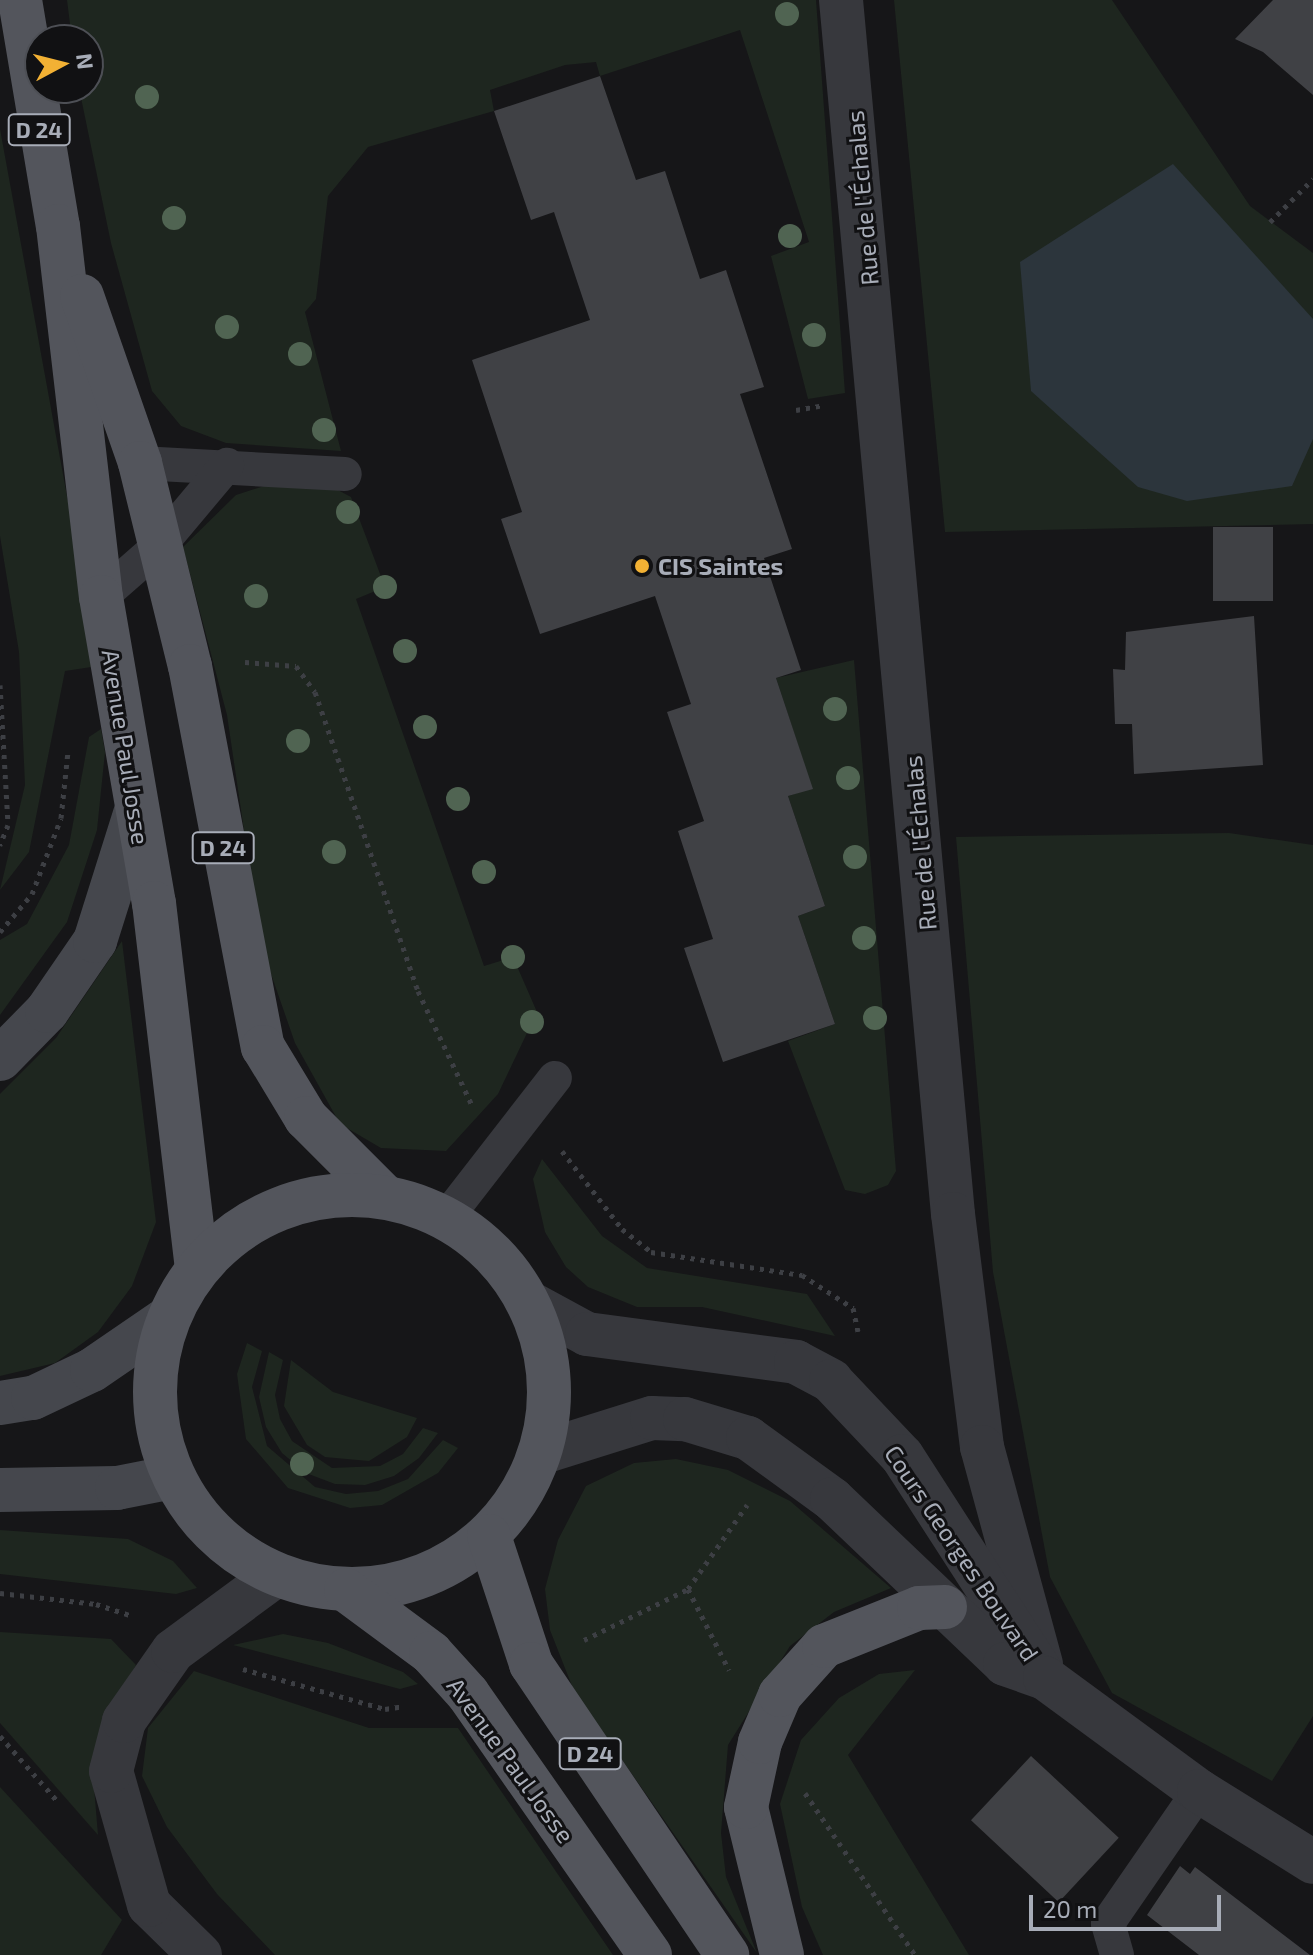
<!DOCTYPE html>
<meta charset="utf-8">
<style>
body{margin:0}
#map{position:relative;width:1313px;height:1955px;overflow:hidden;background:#161618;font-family:"Exo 2",sans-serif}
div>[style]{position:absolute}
.green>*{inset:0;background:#1e261f}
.water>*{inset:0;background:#2c353c}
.building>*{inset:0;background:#404145;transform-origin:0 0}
.path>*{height:5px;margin-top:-2.5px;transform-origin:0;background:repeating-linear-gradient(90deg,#3d3f44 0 4px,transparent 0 10px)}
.service>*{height:34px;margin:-17px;padding:0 17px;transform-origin:17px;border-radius:17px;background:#37383d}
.minor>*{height:44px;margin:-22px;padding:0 22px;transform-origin:22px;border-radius:22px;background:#37383d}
.tertiary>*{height:44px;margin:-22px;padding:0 22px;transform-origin:22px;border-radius:22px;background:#37383d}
.secondary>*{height:44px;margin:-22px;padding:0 22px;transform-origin:22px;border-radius:22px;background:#45474d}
.primary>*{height:44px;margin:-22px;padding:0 22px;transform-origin:22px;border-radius:22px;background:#53555c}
.primary>.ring{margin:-22px;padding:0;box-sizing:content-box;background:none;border:44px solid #53555c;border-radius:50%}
.trees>*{width:24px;height:24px;margin:-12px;border-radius:50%;background:#506452}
.dots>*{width:22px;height:22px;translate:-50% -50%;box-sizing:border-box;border:4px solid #111113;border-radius:50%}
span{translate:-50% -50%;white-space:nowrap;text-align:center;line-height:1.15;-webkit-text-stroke:6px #111113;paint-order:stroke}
.shield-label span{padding:2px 6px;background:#111113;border:2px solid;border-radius:6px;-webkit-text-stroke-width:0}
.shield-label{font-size:22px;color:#a8adb8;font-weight:700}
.street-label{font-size:24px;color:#a8adb8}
.poi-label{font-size:24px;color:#a8adb8;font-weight:700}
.left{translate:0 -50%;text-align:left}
.north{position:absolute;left:24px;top:24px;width:80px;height:80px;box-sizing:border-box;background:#111113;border:2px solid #4d4f55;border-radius:50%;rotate:83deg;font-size:22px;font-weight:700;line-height:32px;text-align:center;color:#a8adb8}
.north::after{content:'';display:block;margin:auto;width:28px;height:36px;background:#f2b134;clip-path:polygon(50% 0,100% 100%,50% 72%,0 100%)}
.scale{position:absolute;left:1029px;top:1895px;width:192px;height:36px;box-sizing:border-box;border:4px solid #a8adb8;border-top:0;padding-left:10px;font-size:24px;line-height:28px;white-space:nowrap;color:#a8adb8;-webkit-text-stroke:6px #111113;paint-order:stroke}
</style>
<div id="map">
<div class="green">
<i style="clip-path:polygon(67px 0,816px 0,845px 393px,808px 399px,771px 256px,809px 242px,740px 30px,600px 76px,596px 62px,565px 65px,490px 90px,494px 111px,368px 147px,328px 196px,316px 299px,305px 312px,341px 451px,226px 443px,181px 426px,152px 391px,111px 243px,79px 88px,88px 88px,88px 40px,72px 40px)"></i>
<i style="clip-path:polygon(894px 0,1112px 0,1250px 206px,1313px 253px,1313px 524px,945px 532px)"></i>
<i style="clip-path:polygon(0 129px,98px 666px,65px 671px,29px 852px,0 890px,25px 785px,19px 652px,0 536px)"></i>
<i style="clip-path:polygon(267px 485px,334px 488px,351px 497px,385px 587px,356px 599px,484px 966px,513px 957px,537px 1012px,498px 1094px,446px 1151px,381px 1148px,340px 1124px,295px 1043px,261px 945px,227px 715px,183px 547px,236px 495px)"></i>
<i style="clip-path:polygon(854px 660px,896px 1171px,888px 1185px,865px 1194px,845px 1190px,788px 1041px,835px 1024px,798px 916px,825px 906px,788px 796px,812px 788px,776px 678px)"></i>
<i style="clip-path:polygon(101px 729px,105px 752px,97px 830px,67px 922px,0 1015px,0 940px,27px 924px,69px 845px,89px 737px)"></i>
<i style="clip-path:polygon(1229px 833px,1313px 845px,1313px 1716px,1272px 1781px,1112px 1693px,1050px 1577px,993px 1272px,956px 837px)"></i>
<i style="clip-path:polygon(122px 941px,156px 1222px,132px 1286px,98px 1332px,55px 1363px,0 1376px,0 1094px,56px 1038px)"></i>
<i style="clip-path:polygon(542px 1159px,602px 1236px,647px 1268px,807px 1294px,835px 1336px,702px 1307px,637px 1307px,588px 1287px,566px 1267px,545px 1232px,533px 1179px)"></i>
<i style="clip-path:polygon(247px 1343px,262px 1351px,252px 1387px,267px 1446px,315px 1487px,346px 1494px,378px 1491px,408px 1479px,443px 1440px,458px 1448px,438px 1473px,382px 1505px,350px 1508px,288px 1488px,246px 1439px,237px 1374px)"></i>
<i style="clip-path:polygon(269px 1352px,283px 1360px,275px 1395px,280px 1419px,292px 1441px,332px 1468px,380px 1466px,403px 1454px,423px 1428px,438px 1433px,419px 1458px,394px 1476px,365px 1485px,335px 1484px,306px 1473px,282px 1453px,266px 1427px,259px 1397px)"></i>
<i style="clip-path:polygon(291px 1360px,333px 1392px,417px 1418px,407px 1437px,369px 1461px,325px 1457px,307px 1445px,284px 1406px)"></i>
<i style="clip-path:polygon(676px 1459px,728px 1470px,790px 1501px,891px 1588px,834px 1612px,790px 1646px,728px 1745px,721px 1833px,726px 1877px,757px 1953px,574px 1691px,550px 1630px,545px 1589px,558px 1540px,586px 1486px,634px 1463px)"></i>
<i style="clip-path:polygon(0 1530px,128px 1539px,173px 1561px,197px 1588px,176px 1594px,0 1574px)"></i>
<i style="clip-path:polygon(0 1632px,111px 1639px,136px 1665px,109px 1715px,93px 1775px,98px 1835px,0 1723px)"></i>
<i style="clip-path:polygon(283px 1634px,328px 1643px,403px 1672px,418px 1684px,400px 1689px,233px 1645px)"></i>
<i style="clip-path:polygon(915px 1670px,848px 1755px,969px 1955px,823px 1955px,802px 1907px,780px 1804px,801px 1740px,839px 1698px,879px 1674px)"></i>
<i style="clip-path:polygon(194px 1671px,369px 1728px,458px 1728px,613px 1955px,275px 1955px,217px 1894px,167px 1827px,142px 1776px,148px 1728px)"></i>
<i style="clip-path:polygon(0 1787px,122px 1920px,101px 1955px,0 1955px)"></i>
</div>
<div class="water">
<i style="clip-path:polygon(1173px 164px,1313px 319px,1313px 439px,1292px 486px,1187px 501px,1138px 487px,1031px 391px,1020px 262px)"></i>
</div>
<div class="building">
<i style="clip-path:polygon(1273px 0,1313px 0,1313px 95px,1263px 52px,1235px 39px)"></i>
<i style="clip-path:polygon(600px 76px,636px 180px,665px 171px,700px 279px,726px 270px,764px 387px,740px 394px,792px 549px,764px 558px,801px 670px,776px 678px,813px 789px,788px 796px,825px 906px,798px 916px,835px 1024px,723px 1062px,684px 948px,713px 939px,678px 831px,704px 821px,667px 712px,691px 704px,655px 596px,540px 634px,501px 519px,522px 512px,472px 360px,590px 320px,554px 212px,531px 220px,494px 111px)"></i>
<i style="left:1213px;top:527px;width:60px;height:74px"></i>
<i style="clip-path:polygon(1254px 616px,1263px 765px,1134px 774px,1132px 724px,1115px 724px,1113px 669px,1125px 670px,1126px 632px)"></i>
<i style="left:1031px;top:1756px;width:120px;height:88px;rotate:43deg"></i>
<i style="clip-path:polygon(1180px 1866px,1190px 1874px,1195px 1867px,1310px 1955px,1199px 1955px,1147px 1915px)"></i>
</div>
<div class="path">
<i style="left:1270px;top:222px;width:61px;rotate:-45deg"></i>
<i style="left:796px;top:410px;width:28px;rotate:-10deg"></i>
<i style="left:245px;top:662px;width:51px;rotate:4.5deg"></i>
<i style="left:296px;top:666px;width:32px;rotate:54deg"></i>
<i style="left:315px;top:692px;width:316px;rotate:71deg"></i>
<i style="left:418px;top:991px;width:126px;rotate:64.7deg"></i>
<i style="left:0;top:685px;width:140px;rotate:86.7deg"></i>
<i style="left:8px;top:825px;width:22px;rotate:112deg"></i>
<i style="left:0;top:932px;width:50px;rotate:-49.9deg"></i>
<i style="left:32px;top:894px;width:81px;rotate:-69.1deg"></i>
<i style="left:61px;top:818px;width:67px;rotate:-84deg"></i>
<i style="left:562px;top:1151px;width:98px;rotate:52.4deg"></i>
<i style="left:622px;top:1229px;width:37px;rotate:38deg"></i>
<i style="left:651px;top:1252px;width:153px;rotate:8.7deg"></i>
<i style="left:802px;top:1275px;width:61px;rotate:32.9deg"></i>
<i style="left:853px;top:1308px;width:24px;rotate:78deg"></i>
<i style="left:688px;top:1589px;width:91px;rotate:63.2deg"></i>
<i style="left:0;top:1593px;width:97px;rotate:6.5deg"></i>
<i style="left:96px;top:1604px;width:35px;rotate:18deg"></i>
<i style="left:584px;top:1640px;width:116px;rotate:-26.1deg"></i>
<i style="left:688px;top:1589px;width:103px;rotate:-54.9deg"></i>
<i style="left:243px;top:1669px;width:148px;rotate:15.7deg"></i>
<i style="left:385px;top:1709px;width:18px;rotate:-9deg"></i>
<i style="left:0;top:1736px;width:89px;rotate:48.6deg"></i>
<i style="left:805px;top:1793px;width:196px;rotate:55.8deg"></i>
</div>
<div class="service">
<i style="left:140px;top:463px;width:205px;rotate:3.1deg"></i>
<i style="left:101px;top:597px;width:77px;rotate:-41.3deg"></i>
<i style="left:159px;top:546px;width:106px;rotate:-50deg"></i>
<i style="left:447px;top:1217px;width:176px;rotate:-52.2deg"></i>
<i style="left:1117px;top:1955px;width:33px;rotate:-106deg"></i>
<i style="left:1108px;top:1923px;width:160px;rotate:-55.4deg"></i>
</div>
<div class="minor">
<i style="left:841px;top:0;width:1219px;rotate:84.73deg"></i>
<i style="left:953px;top:1214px;width:235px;rotate:82.9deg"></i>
<i style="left:982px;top:1447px;width:225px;rotate:74.8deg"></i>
<i style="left:200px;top:1955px;width:71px;rotate:-135.6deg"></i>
<i style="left:149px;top:1905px;width:139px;rotate:-105.8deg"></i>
<i style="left:111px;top:1771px;width:52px;rotate:-75.4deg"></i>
<i style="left:124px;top:1721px;width:85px;rotate:-55deg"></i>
<i style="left:173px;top:1651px;width:128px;rotate:-36.4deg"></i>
</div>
<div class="tertiary">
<i style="left:528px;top:1302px;width:67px;rotate:28.5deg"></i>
<i style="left:587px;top:1334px;width:211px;rotate:7.6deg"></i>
<i style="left:796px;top:1362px;width:40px;rotate:28deg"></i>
<i style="left:831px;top:1381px;width:103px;rotate:46.6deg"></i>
<i style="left:902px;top:1456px;width:264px;rotate:57.2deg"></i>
<i style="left:540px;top:1453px;width:117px;rotate:-17.4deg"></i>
<i style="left:652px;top:1418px;width:33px;rotate:2deg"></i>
<i style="left:685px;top:1419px;width:66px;rotate:16.8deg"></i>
<i style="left:748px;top:1438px;width:104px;rotate:36deg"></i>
<i style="left:832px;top:1499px;width:239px;rotate:43.6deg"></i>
<i style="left:1005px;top:1664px;width:42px;rotate:19.3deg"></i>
<i style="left:1045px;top:1678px;width:191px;rotate:36.3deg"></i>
<i style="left:1199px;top:1791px;width:134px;rotate:31.9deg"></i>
</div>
<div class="secondary">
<i style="left:0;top:1059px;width:67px;rotate:-45.6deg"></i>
<i style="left:47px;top:1011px;width:85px;rotate:-55.6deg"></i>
<i style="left:95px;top:941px;width:133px;rotate:-72.5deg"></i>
<i style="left:0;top:1403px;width:33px;rotate:-9deg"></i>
<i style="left:33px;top:1398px;width:65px;rotate:-25.4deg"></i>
<i style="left:92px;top:1370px;width:92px;rotate:-34.4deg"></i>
<i style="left:0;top:1490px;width:117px;rotate:-1deg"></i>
<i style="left:117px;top:1488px;width:57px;rotate:-11.1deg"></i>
</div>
<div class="primary">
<i style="left:20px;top:0;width:229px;rotate:80.5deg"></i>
<i style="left:58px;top:226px;width:373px;rotate:83.4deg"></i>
<i style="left:101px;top:597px;width:311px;rotate:80.2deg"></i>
<i style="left:154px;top:903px;width:368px;rotate:83.3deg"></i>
<i style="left:82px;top:296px;width:177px;rotate:70.8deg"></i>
<i style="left:140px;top:463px;width:209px;rotate:76.2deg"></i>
<i style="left:190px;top:666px;width:388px;rotate:79.2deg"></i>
<i style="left:263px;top:1047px;width:83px;rotate:58.8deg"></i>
<i style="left:306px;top:1118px;width:109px;rotate:45deg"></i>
<i class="ring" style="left:155px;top:1195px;width:350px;height:350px"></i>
<i style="left:489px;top:1536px;width:135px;rotate:71.8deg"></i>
<i style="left:531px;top:1664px;width:351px;rotate:56deg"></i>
<i style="left:346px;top:1590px;width:106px;rotate:36.5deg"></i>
<i style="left:431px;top:1653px;width:55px;rotate:47.9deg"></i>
<i style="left:468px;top:1694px;width:318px;rotate:55.1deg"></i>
<i style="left:782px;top:1955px;width:152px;rotate:-103.7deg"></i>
<i style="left:746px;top:1807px;width:66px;rotate:-77.8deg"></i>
<i style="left:760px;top:1742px;width:51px;rotate:-66.9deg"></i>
<i style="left:780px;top:1695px;width:66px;rotate:-48.1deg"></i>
<i style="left:824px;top:1646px;width:102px;rotate:-21.8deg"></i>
<i style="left:919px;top:1608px;width:26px;rotate:-2deg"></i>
</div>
<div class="trees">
<i style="left:787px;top:14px"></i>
<i style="left:147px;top:97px"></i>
<i style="left:174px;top:218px"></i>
<i style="left:790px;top:236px"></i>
<i style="left:227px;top:327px"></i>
<i style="left:814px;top:335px"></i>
<i style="left:300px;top:354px"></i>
<i style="left:324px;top:430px"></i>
<i style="left:348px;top:512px"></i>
<i style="left:385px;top:587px"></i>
<i style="left:256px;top:596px"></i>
<i style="left:405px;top:651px"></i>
<i style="left:835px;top:709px"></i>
<i style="left:425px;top:727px"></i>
<i style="left:298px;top:741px"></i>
<i style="left:848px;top:778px"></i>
<i style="left:458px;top:799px"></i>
<i style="left:334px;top:852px"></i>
<i style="left:855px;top:857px"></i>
<i style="left:484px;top:872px"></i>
<i style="left:864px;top:938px"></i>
<i style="left:513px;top:957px"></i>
<i style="left:875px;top:1018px"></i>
<i style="left:532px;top:1022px"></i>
<i style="left:302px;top:1464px"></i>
</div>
<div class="dots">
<i style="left:642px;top:566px;background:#f2b134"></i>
</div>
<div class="shield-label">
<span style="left:39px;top:130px">D 24</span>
<span style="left:223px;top:848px">D 24</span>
<span style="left:590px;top:1754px">D 24</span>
</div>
<div class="street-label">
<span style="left:862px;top:198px;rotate:-95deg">Rue de l'Échalas</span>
<span style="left:126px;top:747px;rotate:81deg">Avenue Paul Josse</span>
<span style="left:920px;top:843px;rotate:-95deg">Rue de l'Échalas</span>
<span style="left:962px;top:1553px;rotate:56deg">Cours Georges Bouvard</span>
<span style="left:511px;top:1760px;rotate:54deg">Avenue Paul Josse</span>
</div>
<div class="poi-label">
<span class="left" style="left:658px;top:566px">CIS Saintes</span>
</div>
<div class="north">N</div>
<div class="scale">20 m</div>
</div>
